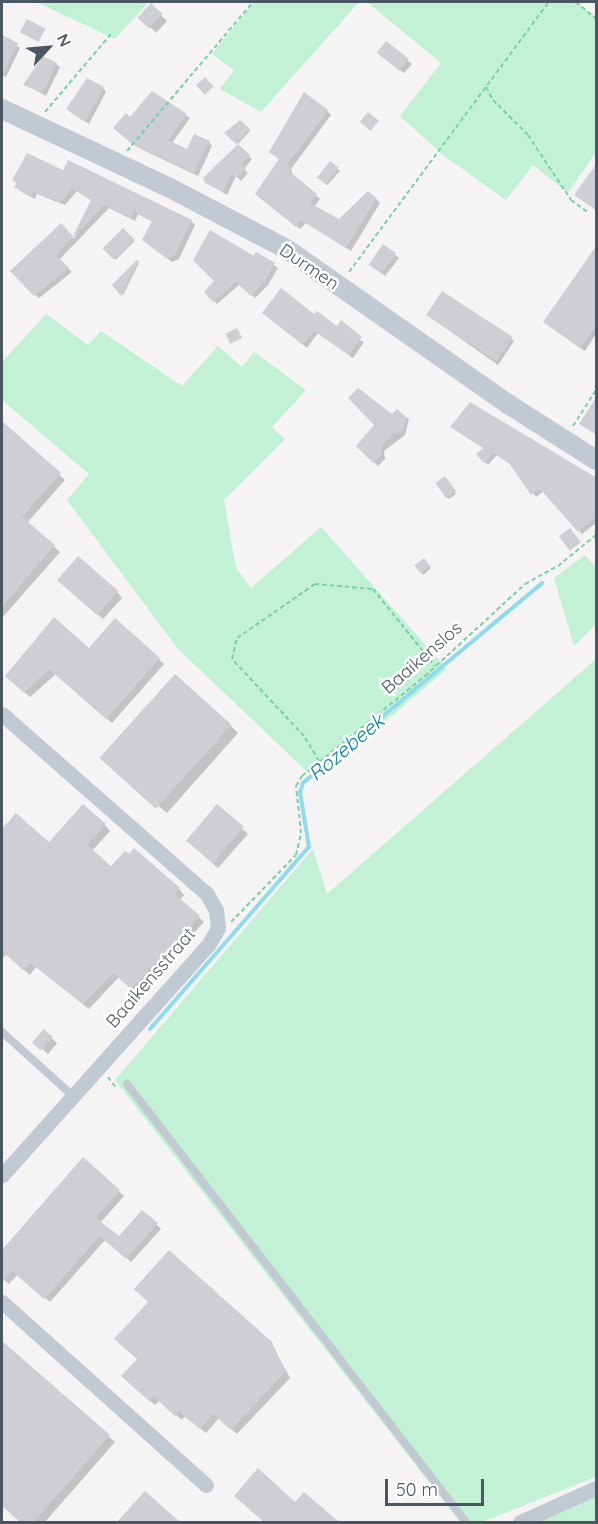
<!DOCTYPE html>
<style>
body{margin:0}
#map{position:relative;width:598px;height:1524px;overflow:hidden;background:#f5f3f3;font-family:Quicksand,sans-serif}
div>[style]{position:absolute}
.green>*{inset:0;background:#c3f1d5}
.shadow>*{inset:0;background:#0003;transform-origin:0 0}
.stream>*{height:4px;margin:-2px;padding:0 2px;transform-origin:2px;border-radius:2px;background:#90daee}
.building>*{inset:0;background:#cdcfd5;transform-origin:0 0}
.path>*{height:2px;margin-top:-1px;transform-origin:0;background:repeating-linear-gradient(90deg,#7ad0a6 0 4.5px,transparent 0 7.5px)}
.service>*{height:8px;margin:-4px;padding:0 4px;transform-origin:4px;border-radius:4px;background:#c1cad2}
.minor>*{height:15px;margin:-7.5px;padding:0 7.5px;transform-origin:7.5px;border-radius:7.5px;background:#c1cad2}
.tertiary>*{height:20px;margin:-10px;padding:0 10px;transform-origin:10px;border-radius:10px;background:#c1cad2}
span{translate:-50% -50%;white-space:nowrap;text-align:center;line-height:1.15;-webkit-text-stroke:5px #fff;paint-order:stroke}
.street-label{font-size:18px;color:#4a5661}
.water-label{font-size:20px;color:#0c7c9b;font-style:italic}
.frame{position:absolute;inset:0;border:3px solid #4a5661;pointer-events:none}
.north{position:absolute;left:18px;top:18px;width:60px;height:60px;-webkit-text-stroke:4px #fff;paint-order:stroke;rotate:64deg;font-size:16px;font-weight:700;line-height:24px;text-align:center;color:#4a5661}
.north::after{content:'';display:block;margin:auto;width:21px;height:27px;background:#4a5661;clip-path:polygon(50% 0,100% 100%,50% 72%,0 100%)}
.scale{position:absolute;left:385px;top:1479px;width:99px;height:27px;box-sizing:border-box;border:3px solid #4a5661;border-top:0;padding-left:8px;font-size:18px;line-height:21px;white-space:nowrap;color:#4a5661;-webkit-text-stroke:4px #fff;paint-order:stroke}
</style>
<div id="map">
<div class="green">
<i style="clip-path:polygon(36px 2px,149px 2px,115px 39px)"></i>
<i style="clip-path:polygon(254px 2px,359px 2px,261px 112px,220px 89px,234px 70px,212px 54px)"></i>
<i style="clip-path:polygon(367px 2px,576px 2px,596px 17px,596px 152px,568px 193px,533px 165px,506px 200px,443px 155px,400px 116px,441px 63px)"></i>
<i style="clip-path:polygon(46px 314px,88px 345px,101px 331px,182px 386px,218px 346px,242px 367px,254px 352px,306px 390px,272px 427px,285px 439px,224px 500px,236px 568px,251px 588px,321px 527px,447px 669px,316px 780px,178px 649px,67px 500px,89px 474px,2px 400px,2px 362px)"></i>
<i style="clip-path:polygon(585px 555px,596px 567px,596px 624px,574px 646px,554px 578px)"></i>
<i style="clip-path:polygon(596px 659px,596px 1477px,482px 1522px,460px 1522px,115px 1080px,313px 849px,327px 894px)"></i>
<i style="clip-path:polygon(596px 1496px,596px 1522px,540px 1522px)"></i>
</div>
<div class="shadow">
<i style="left:151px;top:6px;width:22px;height:16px;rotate:43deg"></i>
<i style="clip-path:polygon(2px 37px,20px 48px,6px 77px,2px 75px)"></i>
<i style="clip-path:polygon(386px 43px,412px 64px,404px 73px,382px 56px)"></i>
<i style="clip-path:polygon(56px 64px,60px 67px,46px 96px,25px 84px)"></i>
<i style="clip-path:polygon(103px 88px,106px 92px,89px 124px,72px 112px)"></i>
<i style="clip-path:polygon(152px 93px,190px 118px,172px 143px,187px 151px,209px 142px,212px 146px,198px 176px,137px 147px,118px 131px)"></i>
<i style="clip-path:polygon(327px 111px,331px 115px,291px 169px,293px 176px,320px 199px,314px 207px,340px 221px,376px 199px,380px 203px,351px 251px,306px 223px,300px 229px,261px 198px)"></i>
<i style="clip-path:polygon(240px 122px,250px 131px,238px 144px,226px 133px)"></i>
<i style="clip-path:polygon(238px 146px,252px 159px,244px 169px,248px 173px,241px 181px,236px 176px,227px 195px,206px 182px)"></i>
<i style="clip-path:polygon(69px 162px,192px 222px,195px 225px,179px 259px,172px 262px,148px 243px,153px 222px,138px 214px,135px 221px,109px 208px,59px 260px,72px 272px,39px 298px,12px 271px,61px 225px,74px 239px,92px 201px,77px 191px,65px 205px,37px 194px,35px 199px,20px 191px,14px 180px,64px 172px)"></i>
<i style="left:331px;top:163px;width:12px;height:19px;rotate:42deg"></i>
<i style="left:123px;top:230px;width:16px;height:26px;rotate:45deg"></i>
<i style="clip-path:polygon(384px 246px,399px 258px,385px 276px,373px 267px)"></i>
<i style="clip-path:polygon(596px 248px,596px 334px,585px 351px,548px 325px)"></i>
<i style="clip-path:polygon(257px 254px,278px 268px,268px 285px,255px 298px,240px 284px,217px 304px,206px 292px)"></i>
<i style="clip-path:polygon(137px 262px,139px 263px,123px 295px,114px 285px)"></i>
<i style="clip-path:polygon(268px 316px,314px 316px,364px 342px,353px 358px,318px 333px,307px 348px)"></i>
<i style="clip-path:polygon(430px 317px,511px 338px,514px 341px,498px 365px)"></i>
<i style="clip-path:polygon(398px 411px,409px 419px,405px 435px,384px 451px,385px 459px,378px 466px,358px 446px,376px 425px)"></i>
<i style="clip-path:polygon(2px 423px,65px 480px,27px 523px,60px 552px,2px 618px)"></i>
<i style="clip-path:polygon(485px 448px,596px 486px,596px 523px,582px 534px,544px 491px,536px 497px,516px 468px,497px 455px,488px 465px,478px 454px)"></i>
<i style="clip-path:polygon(445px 478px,456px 494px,449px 499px,438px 485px)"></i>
<i style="clip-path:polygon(424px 560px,431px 568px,423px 575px,417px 566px)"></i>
<i style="clip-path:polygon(64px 585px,117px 592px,122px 598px,103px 619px)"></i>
<i style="clip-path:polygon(89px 650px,159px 659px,164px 664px,112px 723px,56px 674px,30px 697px,13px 682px)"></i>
<i style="clip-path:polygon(231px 726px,238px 733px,167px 813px,107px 764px)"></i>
<i style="clip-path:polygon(16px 815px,49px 845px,105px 825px,110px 831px,92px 851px,111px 868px,179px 889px,184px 895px,180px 900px,204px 922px,138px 993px,119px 977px,89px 1009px,36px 967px,30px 975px,6px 954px,2px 959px,2px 861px,34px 889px,2px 831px)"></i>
<i style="clip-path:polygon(243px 829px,248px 834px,218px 868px,192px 845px)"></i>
<i style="clip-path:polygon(44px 1031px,57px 1043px,48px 1054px,40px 1047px)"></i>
<i style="clip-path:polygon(84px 1160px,124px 1196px,100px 1223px,119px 1239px,143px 1212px,161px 1229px,131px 1262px,106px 1239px,50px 1302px,18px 1274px,9px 1284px,2px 1278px,2px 1252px)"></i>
<i style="clip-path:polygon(150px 1302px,271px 1343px,290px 1378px,237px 1434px,219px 1418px,206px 1433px,185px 1416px,182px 1420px,160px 1400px,155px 1405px,128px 1382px,139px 1359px)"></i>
<i style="clip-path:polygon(2px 1343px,115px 1442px,45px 1522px,21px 1522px,2px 1505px)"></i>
<i style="clip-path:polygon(145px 1493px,178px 1522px,119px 1522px)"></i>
<i style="clip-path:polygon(304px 1494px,336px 1522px,265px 1522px,241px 1501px,296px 1504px)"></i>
</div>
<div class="stream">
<i style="left:150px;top:1029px;width:242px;rotate:-48.9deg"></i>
<i style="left:309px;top:847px;width:56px;rotate:-99.3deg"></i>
<i style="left:300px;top:792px;width:9px;rotate:-72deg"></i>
<i style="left:303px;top:783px;width:312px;rotate:-39.9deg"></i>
</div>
<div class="building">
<i style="left:151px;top:3px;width:16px;height:20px;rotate:43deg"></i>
<i style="left:27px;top:19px;width:21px;height:15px;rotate:28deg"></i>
<i style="clip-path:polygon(2px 35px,18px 43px,2px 77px)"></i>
<i style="left:386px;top:41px;width:29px;height:15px;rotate:38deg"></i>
<i style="clip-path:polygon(43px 56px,57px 63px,43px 93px,23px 85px)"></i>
<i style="left:205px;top:77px;width:13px;height:12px;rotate:48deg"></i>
<i style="clip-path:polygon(87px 78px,104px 87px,85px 122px,66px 109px)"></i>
<i style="clip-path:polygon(152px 91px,187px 114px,168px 140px,187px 149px,194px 134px,210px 141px,194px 173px,132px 144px,113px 128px,126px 113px,130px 117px)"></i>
<i style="clip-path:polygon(304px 92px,328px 110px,287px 164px,292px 168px,290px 172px,317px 194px,310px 203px,339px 219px,368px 191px,377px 198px,346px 248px,301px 220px,296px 227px,255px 194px,279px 159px,269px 152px)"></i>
<i style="left:368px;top:112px;width:14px;height:13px;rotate:39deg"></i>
<i style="clip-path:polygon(240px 120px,250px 129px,236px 144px,224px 133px)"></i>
<i style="clip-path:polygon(238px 144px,250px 155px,241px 164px,246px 169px,237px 178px,232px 174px,223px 192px,205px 183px,203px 178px)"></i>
<i style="clip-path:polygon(27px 153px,63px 170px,68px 160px,192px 220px,175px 255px,167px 259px,142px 240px,152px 221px,134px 211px,131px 218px,104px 205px,56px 255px,69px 268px,34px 296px,10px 271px,61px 223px,73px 236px,91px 200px,72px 188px,61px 202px,33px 192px,31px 196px,14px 187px,17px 183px,12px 180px)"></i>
<i style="left:330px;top:161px;width:11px;height:21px;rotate:38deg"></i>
<i style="clip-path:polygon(597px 163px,597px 211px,574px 195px)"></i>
<i style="left:123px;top:228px;width:16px;height:29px;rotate:45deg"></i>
<i style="clip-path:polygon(210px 230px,254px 256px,256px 252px,275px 263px,265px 281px,251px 296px,236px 282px,213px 302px,204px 292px,214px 281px,193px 260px)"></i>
<i style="left:383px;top:244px;width:16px;height:25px;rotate:35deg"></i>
<i style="clip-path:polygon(597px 245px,597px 325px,580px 348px,543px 322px)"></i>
<i style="clip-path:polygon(137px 260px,139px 261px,121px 296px,112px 285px)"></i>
<i style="clip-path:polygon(281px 288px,314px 314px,317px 311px,337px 326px,341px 320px,362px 337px,349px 355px,314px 331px,303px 345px,262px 313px)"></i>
<i style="left:442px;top:291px;width:84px;height:29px;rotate:33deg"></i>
<i style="left:237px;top:328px;width:11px;height:13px;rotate:63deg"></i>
<i style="clip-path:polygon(358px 388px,392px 414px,397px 409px,407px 418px,402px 432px,393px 434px,381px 447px,382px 455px,373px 463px,356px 446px,374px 425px,348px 398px)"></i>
<i style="clip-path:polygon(597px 396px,597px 435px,579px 424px)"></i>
<i style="clip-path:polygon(470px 402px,597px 478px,597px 516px,578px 532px,540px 489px,531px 495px,509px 463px,493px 453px,484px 463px,476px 454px,483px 448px,450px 427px)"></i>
<i style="clip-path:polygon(2px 421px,61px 473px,22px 517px,55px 545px,2px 607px)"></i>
<i style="left:445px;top:476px;width:19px;height:12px;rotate:54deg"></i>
<i style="left:570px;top:528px;width:18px;height:14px;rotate:52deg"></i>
<i style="left:78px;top:556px;width:53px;height:32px;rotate:41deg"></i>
<i style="left:424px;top:558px;width:10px;height:12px;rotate:53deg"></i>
<i style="clip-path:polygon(54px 617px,89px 648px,115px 618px,160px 658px,106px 719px,49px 669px,24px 693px,5px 676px)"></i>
<i style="left:175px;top:674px;width:76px;height:113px;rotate:42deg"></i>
<i style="clip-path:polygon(83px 804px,106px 824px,87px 845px,111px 866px,125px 851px,129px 854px,134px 848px,180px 888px,175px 894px,200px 916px,131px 989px,113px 973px,83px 1004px,30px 963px,23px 970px,2px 951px,2px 829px,16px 813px,49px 842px)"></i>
<i style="left:217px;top:804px;width:35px;height:48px;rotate:40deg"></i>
<i style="left:44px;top:1029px;width:12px;height:18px;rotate:42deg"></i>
<i style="clip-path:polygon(83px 1157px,120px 1190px,96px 1218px,119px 1236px,142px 1210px,158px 1223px,126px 1259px,100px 1236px,44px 1299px,12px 1271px,2px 1283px,2px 1250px)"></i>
<i style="clip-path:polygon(169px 1250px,272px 1342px,285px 1372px,231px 1430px,213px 1414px,200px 1429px,179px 1412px,175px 1416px,153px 1396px,149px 1401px,121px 1376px,137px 1359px,114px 1339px,148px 1302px,134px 1289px)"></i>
<i style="clip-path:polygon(2px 1341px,110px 1435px,34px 1522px,20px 1522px,2px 1506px)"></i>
<i style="clip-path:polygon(258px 1468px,295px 1502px,304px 1492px,339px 1522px,264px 1522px,234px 1496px)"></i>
<i style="clip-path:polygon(145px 1491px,180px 1522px,117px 1522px)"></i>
</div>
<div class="path">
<i style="left:576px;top:2px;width:26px;rotate:40deg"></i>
<i style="left:486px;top:87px;width:15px;rotate:62deg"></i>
<i style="left:493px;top:100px;width:49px;rotate:45deg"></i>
<i style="left:528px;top:135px;width:78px;rotate:56.5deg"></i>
<i style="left:571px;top:200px;width:22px;rotate:36deg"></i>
<i style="left:45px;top:112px;width:102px;rotate:-49.8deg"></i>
<i style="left:127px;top:151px;width:195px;rotate:-49.8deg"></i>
<i style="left:349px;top:272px;width:336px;rotate:-53.5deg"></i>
<i style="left:573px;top:426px;width:43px;rotate:-57.4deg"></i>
<i style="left:319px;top:761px;width:29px;rotate:-121deg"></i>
<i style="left:304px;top:736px;width:105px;rotate:-133.1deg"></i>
<i style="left:232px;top:659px;width:22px;rotate:-77deg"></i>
<i style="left:237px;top:638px;width:95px;rotate:-34.7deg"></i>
<i style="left:315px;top:584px;width:58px;rotate:4.9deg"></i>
<i style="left:373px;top:589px;width:99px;rotate:51.2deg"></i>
<i style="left:231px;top:922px;width:93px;rotate:-45.9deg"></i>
<i style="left:296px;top:855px;width:23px;rotate:-77deg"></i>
<i style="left:301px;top:833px;width:47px;rotate:-96.1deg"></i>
<i style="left:296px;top:786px;width:12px;rotate:-59deg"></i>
<i style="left:302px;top:776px;width:159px;rotate:-39.1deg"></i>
<i style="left:425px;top:676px;width:136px;rotate:-42.6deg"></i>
<i style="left:525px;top:584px;width:38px;rotate:-29deg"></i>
<i style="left:558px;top:566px;width:49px;rotate:-39.2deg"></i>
<i style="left:108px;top:1077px;width:15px;rotate:53deg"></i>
</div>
<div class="service">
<i style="left:2px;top:1032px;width:96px;rotate:42deg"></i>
<i style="left:127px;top:1084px;width:554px;rotate:52.26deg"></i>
</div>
<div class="minor">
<i style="left:2px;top:714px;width:273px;rotate:41.3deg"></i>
<i style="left:207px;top:894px;width:18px;rotate:61deg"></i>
<i style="left:216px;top:910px;width:18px;rotate:84deg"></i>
<i style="left:218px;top:928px;width:20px;rotate:120deg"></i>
<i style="left:208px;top:945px;width:309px;rotate:131.8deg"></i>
<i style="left:2px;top:1302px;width:274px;rotate:41.9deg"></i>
<i style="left:520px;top:1522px;width:83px;rotate:-24.1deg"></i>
</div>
<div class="tertiary">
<i style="left:2px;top:109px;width:188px;rotate:25.2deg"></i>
<i style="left:172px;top:189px;width:131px;rotate:27.7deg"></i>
<i style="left:288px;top:250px;width:269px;rotate:35deg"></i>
<i style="left:508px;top:404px;width:104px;rotate:32.5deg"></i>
</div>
<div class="street-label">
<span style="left:309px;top:267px;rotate:34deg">Durmen</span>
<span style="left:422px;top:658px;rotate:-41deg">Baaikenslos</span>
<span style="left:151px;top:978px;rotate:-49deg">Baaikensstraat</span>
</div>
<div class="water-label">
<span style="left:346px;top:747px;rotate:-40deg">Rozebeek</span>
</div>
<div class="frame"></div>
<div class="north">N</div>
<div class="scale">50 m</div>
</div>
